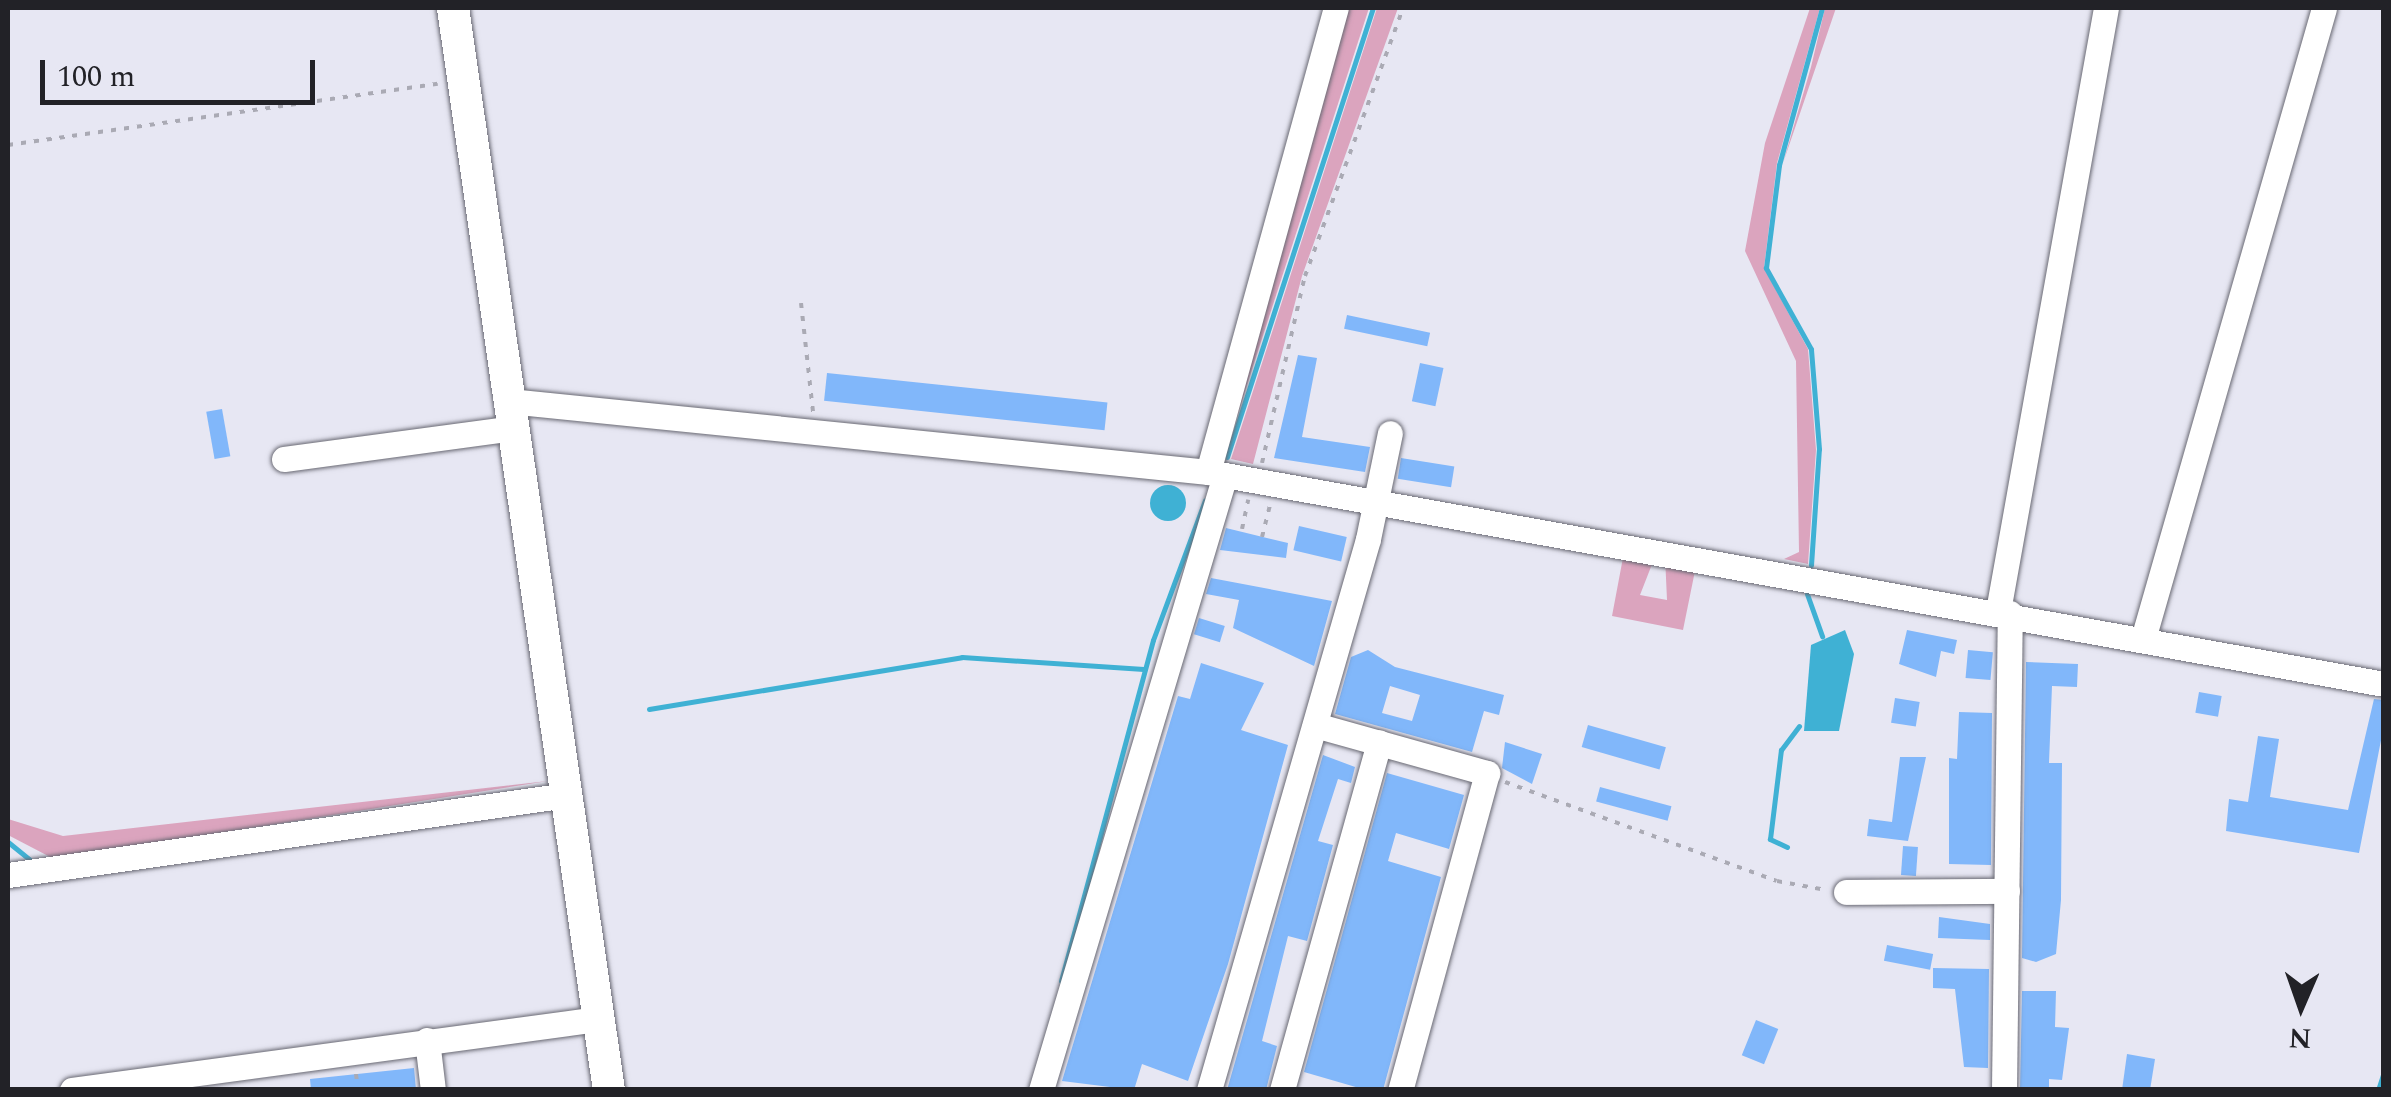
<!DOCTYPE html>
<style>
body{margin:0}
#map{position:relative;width:2391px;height:1097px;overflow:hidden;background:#e7e7f3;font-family:Spectral,serif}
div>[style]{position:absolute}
.green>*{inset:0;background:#dba4be}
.water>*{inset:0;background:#3fb1d4}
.round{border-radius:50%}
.stream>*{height:5px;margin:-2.5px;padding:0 2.5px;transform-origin:2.5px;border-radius:2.5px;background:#3fb1d4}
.building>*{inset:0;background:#81b7fa;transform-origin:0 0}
.path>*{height:4px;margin-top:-2px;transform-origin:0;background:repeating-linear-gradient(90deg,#aaaab4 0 5px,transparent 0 13px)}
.roads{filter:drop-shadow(0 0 2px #696973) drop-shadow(0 0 2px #696973)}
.minor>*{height:25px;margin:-12.5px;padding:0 12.5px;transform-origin:12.5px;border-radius:12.5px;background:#fff}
.major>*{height:32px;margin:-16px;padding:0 16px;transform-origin:16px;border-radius:16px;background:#fff}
span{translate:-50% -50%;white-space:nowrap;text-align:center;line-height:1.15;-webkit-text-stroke:8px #e7e7f3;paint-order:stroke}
.frame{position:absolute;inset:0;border:10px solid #222227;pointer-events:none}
.north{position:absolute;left:2251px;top:957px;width:100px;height:100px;-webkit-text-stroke:8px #e7e7f3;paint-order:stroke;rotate:182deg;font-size:28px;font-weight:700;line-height:40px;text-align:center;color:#222227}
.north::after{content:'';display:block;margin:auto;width:35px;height:45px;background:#222227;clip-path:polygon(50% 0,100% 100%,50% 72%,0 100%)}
.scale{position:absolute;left:40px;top:60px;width:275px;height:45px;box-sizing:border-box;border:5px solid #222227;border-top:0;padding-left:12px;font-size:30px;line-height:35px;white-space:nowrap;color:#222227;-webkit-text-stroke:8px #e7e7f3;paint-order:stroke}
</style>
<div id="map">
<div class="green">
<i style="clip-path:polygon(1342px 8px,1369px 8px,1224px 456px)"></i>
<i style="clip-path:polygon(1377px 8px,1398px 8px,1302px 276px,1253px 464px,1231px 459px)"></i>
<i style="clip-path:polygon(1810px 8px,1820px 8px,1777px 163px,1764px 268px,1808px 349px,1816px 450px,1808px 564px,1784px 559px,1799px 552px,1796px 361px,1745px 251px,1765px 143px)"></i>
<i style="clip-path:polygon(1825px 8px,1836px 8px,1783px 163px,1811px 67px)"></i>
<i style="clip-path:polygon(1625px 547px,1656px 554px,1640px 595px,1667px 600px,1665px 556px,1697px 561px,1683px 630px,1612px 616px)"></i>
<i style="clip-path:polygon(548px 781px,54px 859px,8px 835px,8px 819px,63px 836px)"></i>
</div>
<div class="water">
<i class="round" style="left:1150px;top:485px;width:36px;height:36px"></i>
<i style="clip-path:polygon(1845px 630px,1854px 654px,1839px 731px,1804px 731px,1811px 645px)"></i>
</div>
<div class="stream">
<i style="left:1227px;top:457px;width:472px;rotate:-72deg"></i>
<i style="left:1811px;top:565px;width:116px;rotate:-86.1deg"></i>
<i style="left:1819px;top:449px;width:100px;rotate:-94.6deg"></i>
<i style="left:1811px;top:349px;width:93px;rotate:-119.1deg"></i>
<i style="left:1766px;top:268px;width:104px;rotate:-82.8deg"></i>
<i style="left:1779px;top:165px;width:163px;rotate:-74.7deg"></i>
<i style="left:1807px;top:594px;width:45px;rotate:70.3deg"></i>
<i style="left:649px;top:709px;width:317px;rotate:-9.4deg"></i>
<i style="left:962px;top:657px;width:182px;rotate:3.8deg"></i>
<i style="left:8px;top:842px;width:32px;rotate:39deg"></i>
<i style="left:1787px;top:847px;width:19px;rotate:-155deg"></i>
<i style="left:1770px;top:839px;width:90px;rotate:-83deg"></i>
<i style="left:1781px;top:750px;width:30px;rotate:-53deg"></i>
<i style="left:1061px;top:981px;width:353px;rotate:-74.9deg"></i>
<i style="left:1153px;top:640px;width:149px;rotate:-69.6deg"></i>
<i style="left:2378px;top:1090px;width:19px;rotate:-72deg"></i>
</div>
<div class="building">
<i style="left:1347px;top:315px;width:85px;height:14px;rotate:12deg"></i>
<i style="clip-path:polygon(1298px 355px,1317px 358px,1302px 437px,1370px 447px,1365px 472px,1274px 458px)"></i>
<i style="left:1420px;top:363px;width:24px;height:39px;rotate:12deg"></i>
<i style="left:827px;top:373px;width:282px;height:28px;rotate:6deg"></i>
<i style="left:222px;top:409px;width:48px;height:16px;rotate:80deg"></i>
<i style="left:1401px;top:458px;width:54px;height:21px;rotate:9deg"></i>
<i style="left:1299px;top:526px;width:49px;height:25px;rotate:13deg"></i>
<i style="clip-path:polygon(1226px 528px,1288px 543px,1286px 558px,1220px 550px)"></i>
<i style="clip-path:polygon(1211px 578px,1332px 601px,1314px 666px,1233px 628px,1239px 600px,1206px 594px)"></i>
<i style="left:1199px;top:618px;width:27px;height:17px;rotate:17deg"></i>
<i style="clip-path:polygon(1907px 630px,1957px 640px,1954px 654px,1941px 651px,1936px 677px,1899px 664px)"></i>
<i style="clip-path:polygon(evenodd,1368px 650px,1395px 667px,1504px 695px,1499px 715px,1484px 711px,1472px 752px,1335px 714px,1351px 657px,1368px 650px,1390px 686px,1420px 695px,1412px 721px,1382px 713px,1390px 686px)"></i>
<i style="left:1968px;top:650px;width:25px;height:28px;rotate:5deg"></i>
<i style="clip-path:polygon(2026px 662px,2078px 664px,2077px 687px,2052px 686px,2049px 763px,2062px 763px,2061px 900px,2056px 954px,2036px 962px,2022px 958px)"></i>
<i style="clip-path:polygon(1201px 663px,1264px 683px,1241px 730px,1288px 745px,1228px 964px,1188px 1081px,1142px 1064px,1134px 1090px,1062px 1081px,1178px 696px,1190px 699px)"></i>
<i style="left:2199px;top:692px;width:23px;height:21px;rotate:10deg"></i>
<i style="left:1895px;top:698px;width:25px;height:25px;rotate:9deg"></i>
<i style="clip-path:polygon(2374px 699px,2384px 700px,2384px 725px,2359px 853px,2226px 831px,2229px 799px,2248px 802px,2258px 736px,2279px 739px,2270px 797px,2348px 810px)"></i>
<i style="clip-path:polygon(1959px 712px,1992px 713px,1991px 865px,1949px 864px,1949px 758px,1957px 759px)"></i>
<i style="left:1588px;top:725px;width:81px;height:23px;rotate:16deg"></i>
<i style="clip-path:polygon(1505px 742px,1542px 754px,1532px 784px,1502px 768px)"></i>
<i style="clip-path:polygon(1323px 755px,1355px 767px,1351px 783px,1338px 779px,1318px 841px,1333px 845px,1307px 941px,1288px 936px,1262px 1041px,1277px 1046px,1266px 1090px,1227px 1090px)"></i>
<i style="clip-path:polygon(1900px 757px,1926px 757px,1908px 841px,1867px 836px,1869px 819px,1892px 822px)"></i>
<i style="clip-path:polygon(1387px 773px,1464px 795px,1449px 849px,1396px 833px,1388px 861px,1441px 877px,1383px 1090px,1366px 1090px,1304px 1072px)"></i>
<i style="left:1600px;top:787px;width:74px;height:15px;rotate:15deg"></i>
<i style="left:1903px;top:846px;width:15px;height:29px;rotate:4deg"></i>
<i style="clip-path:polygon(1939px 917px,1990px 924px,1990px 940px,1938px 938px)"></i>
<i style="left:1887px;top:945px;width:47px;height:16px;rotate:11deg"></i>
<i style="clip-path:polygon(1933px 968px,1989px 969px,1988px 1068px,1964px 1067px,1955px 989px,1933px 988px)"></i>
<i style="clip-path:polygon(2022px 991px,2056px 991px,2055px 1027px,2069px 1028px,2062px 1080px,2049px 1079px,2049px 1090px,2020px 1090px)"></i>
<i style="left:1756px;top:1020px;width:24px;height:38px;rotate:22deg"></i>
<i style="clip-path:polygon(2127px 1054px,2155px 1059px,2150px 1090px,2122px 1090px)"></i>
<i style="clip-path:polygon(414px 1068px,416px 1090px,311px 1090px,310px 1079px)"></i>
</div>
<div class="path">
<i style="left:8px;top:145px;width:434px;rotate:-8.1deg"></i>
<i style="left:801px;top:303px;width:110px;rotate:83.7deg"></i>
<i style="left:1262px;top:463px;width:192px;rotate:-77.1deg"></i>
<i style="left:1305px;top:276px;width:285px;rotate:-69.9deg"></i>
<i style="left:1242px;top:529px;width:30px;rotate:-78deg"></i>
<i style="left:1262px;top:537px;width:34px;rotate:-76deg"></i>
<i style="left:1505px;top:782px;width:289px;rotate:20deg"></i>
<i style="left:1777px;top:881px;width:50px;rotate:10.4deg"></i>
<i style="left:356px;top:1074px;width:16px;rotate:83deg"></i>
</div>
<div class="roads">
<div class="minor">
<i style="left:509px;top:401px;width:703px;rotate:5.8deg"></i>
<i style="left:1208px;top:472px;width:1195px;rotate:10.22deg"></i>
<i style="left:284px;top:459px;width:231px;rotate:-7.7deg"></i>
<i style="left:1208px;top:472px;width:481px;rotate:-74.6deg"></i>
<i style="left:1998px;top:611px;width:613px;rotate:-79.85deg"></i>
<i style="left:2143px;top:639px;width:656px;rotate:-73.99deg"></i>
<i style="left:1315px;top:725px;width:179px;rotate:15.6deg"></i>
<i style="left:1487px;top:773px;width:329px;rotate:105.3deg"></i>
<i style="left:8px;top:875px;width:565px;rotate:-8.14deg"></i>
<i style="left:1846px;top:892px;width:161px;rotate:-0.4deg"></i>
<i style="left:427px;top:1040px;width:50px;rotate:83.2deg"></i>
<i style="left:72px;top:1090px;width:531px;rotate:-7.69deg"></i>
<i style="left:1041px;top:1090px;width:642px;rotate:-73.34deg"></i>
<i style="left:1209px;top:1090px;width:573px;rotate:-73.9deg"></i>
<i style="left:1368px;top:539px;width:108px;rotate:-78.3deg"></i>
<i style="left:1282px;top:1090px;width:361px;rotate:-74.4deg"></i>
<i style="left:2004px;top:1090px;width:477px;rotate:-89.3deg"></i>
</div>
<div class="major">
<i style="left:453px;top:8px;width:1093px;rotate:81.8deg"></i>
</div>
</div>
<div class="frame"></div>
<div class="north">N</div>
<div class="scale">100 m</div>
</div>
